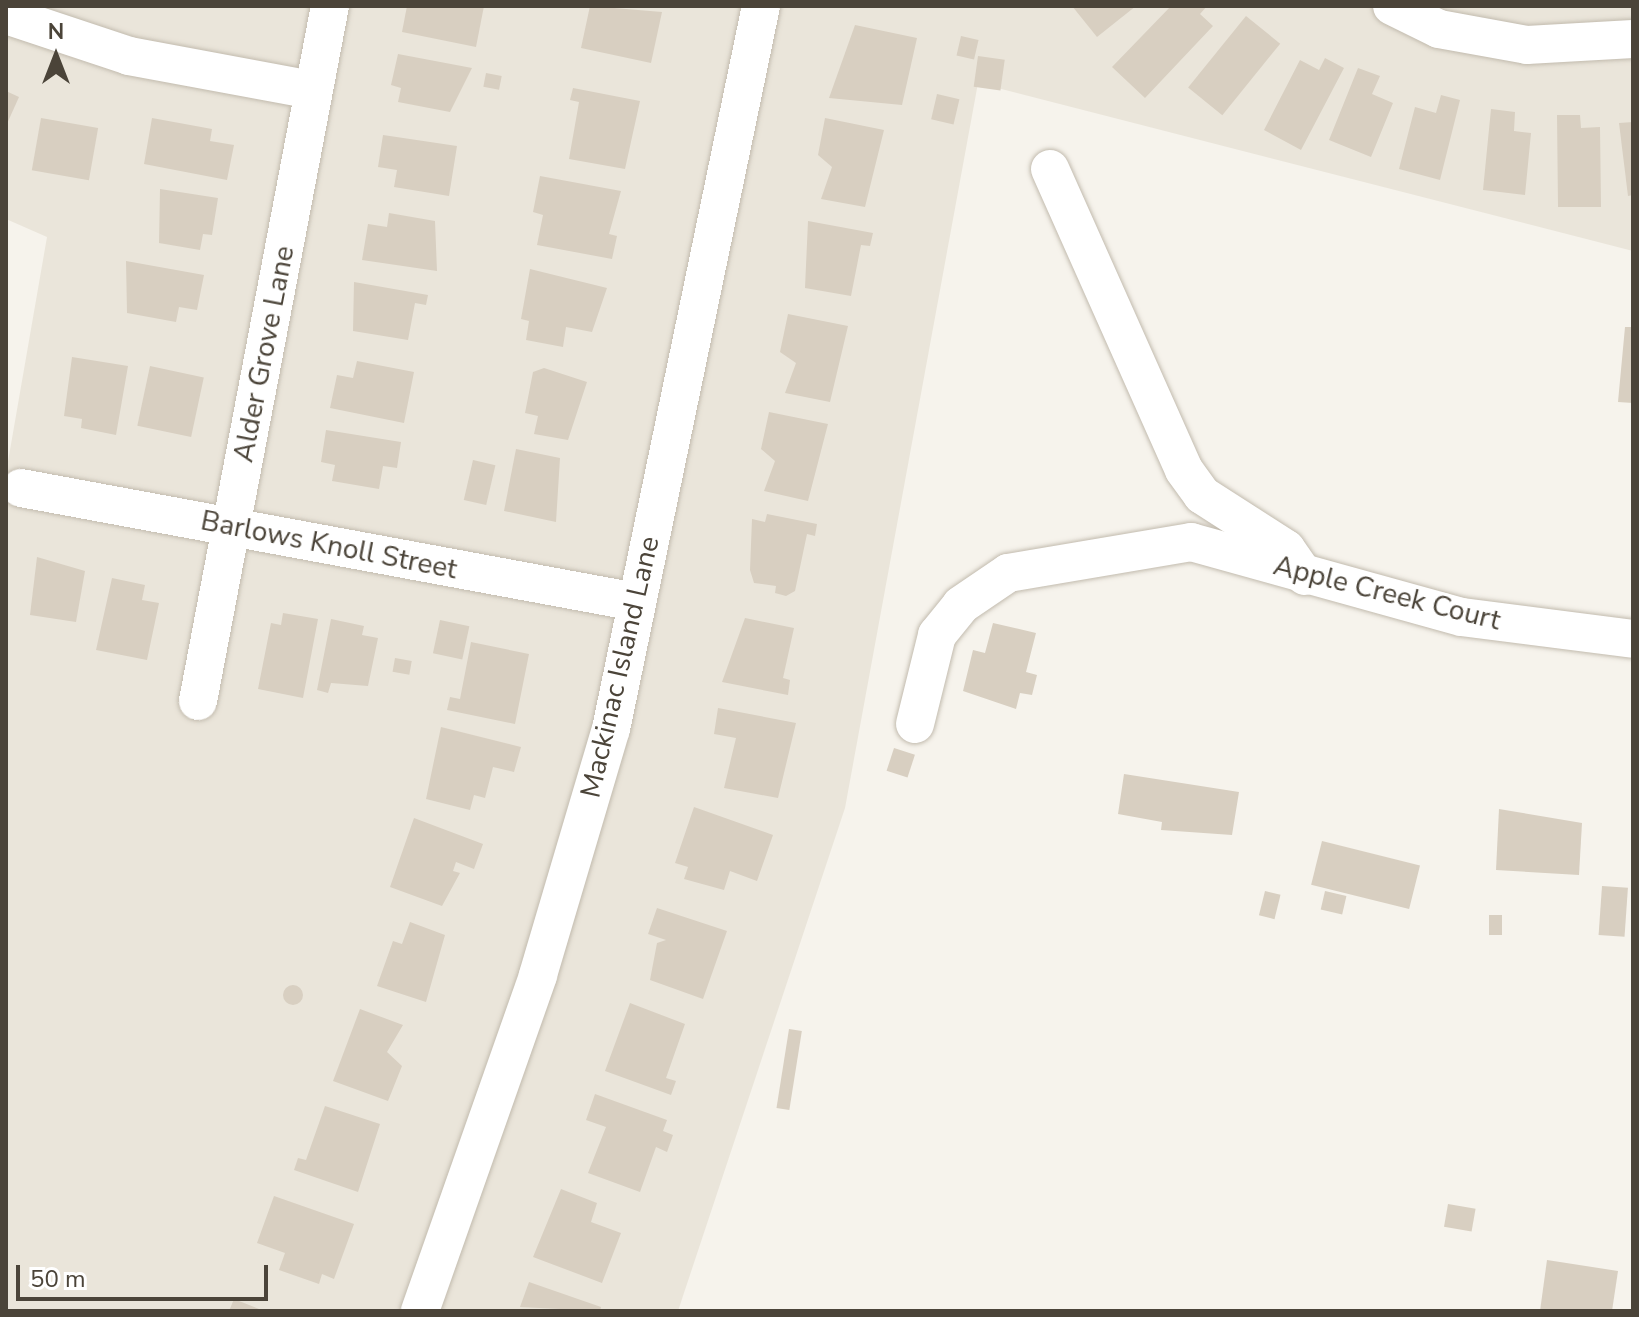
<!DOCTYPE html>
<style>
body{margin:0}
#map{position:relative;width:1639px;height:1317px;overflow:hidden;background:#f6f3ec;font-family:"Nunito Sans",sans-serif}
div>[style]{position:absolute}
.residential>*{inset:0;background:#eae5da}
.building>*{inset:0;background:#d8cfc1;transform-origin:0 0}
.round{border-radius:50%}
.roads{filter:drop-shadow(0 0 2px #c2bbae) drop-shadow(0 0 2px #c2bbae)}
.minor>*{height:38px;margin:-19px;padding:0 19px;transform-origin:19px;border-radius:19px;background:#fff}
span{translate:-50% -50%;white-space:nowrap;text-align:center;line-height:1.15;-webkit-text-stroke:6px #fff;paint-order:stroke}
.street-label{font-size:28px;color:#4b4439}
.frame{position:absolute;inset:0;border:8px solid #4b4439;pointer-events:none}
.north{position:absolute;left:16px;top:16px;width:80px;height:80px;-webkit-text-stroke:6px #fff;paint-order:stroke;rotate:0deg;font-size:22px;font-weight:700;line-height:32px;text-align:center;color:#4b4439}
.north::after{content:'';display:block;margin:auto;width:28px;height:36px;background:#4b4439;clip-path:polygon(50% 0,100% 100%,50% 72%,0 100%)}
.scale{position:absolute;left:16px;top:1265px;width:252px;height:36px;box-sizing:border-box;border:4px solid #4b4439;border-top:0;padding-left:10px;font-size:24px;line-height:28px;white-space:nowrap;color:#4b4439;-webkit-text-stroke:6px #fff;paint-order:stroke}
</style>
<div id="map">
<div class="residential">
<i style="clip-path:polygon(6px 6px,1633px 6px,1633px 251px,978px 83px,845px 808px,678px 1311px,6px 1311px,6px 473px,47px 237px,6px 219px)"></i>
</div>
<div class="building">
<i style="clip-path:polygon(407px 6px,484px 6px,476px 47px,402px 32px)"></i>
<i style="clip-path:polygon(590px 6px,662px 12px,651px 63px,581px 48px)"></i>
<i style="clip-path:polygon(1072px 6px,1136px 6px,1097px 37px)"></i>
<i style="clip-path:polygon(1171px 6px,1207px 6px,1200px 14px,1213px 26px,1145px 98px,1112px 67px)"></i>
<i style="left:1246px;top:16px;width:44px;height:92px;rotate:39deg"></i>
<i style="clip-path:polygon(855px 25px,917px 38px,902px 105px,829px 98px)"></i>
<i style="left:961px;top:36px;width:18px;height:20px;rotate:13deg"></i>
<i style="clip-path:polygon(398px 54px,472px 68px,450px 112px,398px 102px,401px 88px,391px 85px)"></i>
<i style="left:978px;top:56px;width:27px;height:31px;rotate:8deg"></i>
<i style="clip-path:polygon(1325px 58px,1344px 68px,1301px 150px,1264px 130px,1300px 60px,1319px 70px)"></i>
<i style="clip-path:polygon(1358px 68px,1380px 76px,1372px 94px,1393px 103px,1371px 157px,1329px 140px)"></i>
<i style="left:486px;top:73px;width:16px;height:14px;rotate:11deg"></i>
<i style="clip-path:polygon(573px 88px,640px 101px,625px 169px,569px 159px,579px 102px,570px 100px)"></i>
<i style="clip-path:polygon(6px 91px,19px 97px,6px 126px)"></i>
<i style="left:937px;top:94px;width:23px;height:26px;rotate:13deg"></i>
<i style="clip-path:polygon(1441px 95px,1460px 100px,1440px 180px,1399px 169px,1415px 107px,1436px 113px)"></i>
<i style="clip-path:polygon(1491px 109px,1515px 112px,1514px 131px,1531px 133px,1525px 195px,1483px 190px)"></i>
<i style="clip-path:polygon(1557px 115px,1580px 115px,1581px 128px,1600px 127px,1601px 207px,1558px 207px)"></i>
<i style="left:41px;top:118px;width:58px;height:53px;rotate:10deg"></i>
<i style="clip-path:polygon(152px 118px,212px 129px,210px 141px,234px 145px,227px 180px,144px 164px)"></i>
<i style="clip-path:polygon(825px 118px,884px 130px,865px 207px,821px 199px,832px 167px,818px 155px)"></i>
<i style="clip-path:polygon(1633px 122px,1633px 195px,1628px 196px,1619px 123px)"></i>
<i style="clip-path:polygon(383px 135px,457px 146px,449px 196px,394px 187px,397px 170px,378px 167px)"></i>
<i style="clip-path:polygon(540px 176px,621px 191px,609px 234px,617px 236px,612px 259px,537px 245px,543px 215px,533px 212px)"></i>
<i style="clip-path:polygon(160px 189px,218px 198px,212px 235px,203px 234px,200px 250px,159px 243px)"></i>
<i style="clip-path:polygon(389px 213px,435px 221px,437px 271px,362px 260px,368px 224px,387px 227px)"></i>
<i style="clip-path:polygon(808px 221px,873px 233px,870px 246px,861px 245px,851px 296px,805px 288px)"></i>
<i style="clip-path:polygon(126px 261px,204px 275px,197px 310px,179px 307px,176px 322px,127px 313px)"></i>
<i style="clip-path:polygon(530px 269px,607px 288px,592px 332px,566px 327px,563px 347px,526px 340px,529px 321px,521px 319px)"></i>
<i style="clip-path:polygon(354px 282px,428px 295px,426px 305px,415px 303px,408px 340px,353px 331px)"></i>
<i style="clip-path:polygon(788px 314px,848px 326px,830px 402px,785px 393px,796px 363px,780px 352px)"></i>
<i style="clip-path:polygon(1625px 327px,1633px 327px,1633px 403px,1618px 402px)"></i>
<i style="clip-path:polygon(72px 357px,128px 366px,116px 435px,81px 428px,82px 419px,64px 416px)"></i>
<i style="clip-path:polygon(357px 361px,414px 372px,404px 423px,330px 408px,337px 375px,353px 378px)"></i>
<i style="left:150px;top:366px;width:55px;height:61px;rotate:12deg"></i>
<i style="clip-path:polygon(544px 368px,587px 382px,568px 440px,534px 434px,538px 416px,525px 413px,533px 372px)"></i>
<i style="clip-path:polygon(769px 412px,828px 424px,808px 501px,764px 491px,775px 461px,761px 449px)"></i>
<i style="clip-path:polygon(326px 430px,401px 442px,397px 468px,383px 466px,379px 489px,332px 481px,335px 465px,321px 462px)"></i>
<i style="clip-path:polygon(516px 449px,560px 458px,556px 522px,504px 511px)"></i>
<i style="left:473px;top:460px;width:23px;height:41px;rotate:13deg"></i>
<i style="clip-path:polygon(767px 514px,817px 524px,815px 536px,807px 534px,795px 591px,786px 596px,775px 593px,776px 586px,754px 583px,750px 570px,752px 519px,765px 522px)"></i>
<i style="clip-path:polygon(37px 557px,85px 571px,76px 622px,30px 615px)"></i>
<i style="clip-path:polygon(112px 578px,145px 585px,142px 600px,159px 603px,147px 660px,96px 650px)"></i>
<i style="clip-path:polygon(283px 613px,318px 619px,303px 698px,258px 689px,271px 623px,281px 625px)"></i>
<i style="clip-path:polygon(745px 618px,794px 628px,783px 678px,790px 680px,788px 695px,722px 682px)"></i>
<i style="clip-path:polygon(331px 619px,364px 626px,362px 635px,378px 638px,368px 686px,331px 683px,328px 693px,317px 690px)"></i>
<i style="left:440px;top:620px;width:30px;height:34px;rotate:12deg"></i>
<i style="clip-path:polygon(993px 623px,1036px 633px,1026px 672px,1037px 675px,1032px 695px,1020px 693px,1016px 709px,963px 691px,973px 650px,985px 653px)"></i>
<i style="clip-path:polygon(471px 642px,529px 654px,515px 724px,447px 710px,450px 697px,460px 699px)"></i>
<i style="left:395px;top:658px;width:17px;height:14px;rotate:10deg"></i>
<i style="clip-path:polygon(718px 708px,796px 723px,778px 798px,724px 788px,736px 738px,714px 734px)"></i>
<i style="clip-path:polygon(441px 727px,521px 747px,514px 772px,493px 767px,485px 798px,474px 795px,470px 810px,426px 799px)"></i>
<i style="left:894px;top:748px;width:22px;height:24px;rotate:18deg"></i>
<i style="clip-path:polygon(1124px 774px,1239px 792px,1232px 835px,1161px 830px,1162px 822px,1118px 814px)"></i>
<i style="clip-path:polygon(694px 807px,773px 835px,757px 881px,730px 871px,724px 890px,684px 879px,688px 867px,675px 863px)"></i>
<i style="clip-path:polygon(1499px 809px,1582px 823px,1579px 875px,1496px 870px)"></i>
<i style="clip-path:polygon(414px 818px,483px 844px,474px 869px,456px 862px,453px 871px,460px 873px,442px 906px,390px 887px)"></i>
<i style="left:1322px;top:841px;width:101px;height:45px;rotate:14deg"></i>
<i style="left:1602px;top:886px;width:26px;height:49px;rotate:4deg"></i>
<i style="left:1265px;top:891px;width:16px;height:25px;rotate:14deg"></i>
<i style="left:1325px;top:891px;width:22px;height:19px;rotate:13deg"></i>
<i style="clip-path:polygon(657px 908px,727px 931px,703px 999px,650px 980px,657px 943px,666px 940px,648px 934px)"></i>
<i style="left:1489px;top:915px;width:13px;height:20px"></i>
<i style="clip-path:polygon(410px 922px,445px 935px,426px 1002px,377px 986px,393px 941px,402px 944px)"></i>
<i class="round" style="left:283px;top:985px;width:20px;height:20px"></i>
<i style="clip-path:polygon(630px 1003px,685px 1024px,666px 1078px,676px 1081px,671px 1095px,605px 1071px)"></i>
<i style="clip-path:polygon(360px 1009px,403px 1025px,387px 1052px,402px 1066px,388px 1101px,333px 1081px)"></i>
<i style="left:789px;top:1029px;width:13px;height:80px;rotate:9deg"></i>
<i style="clip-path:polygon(595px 1094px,667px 1120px,663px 1131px,673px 1135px,667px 1152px,656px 1147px,640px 1192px,588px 1173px,606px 1127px,586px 1120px)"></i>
<i style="clip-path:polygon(325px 1106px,380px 1124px,358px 1192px,294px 1170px,298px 1158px,306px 1160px)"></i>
<i style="clip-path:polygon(561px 1189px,597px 1203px,591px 1222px,621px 1233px,602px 1283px,533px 1257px)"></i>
<i style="clip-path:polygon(274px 1196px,354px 1224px,334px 1279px,322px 1274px,319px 1284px,279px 1270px,285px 1253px,257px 1243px)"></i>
<i style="left:1448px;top:1204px;width:28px;height:23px;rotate:10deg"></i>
<i style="clip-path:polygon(1547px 1260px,1618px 1271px,1612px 1311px,1540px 1311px)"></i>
<i style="clip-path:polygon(529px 1282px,601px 1307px,600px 1311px,520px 1307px)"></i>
<i style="clip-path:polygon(234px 1299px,264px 1311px,229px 1311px)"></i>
</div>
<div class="roads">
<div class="minor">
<i style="left:1392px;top:6px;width:52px;rotate:26.1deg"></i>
<i style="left:1439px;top:29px;width:89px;rotate:10.3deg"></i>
<i style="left:1527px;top:45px;width:106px;rotate:-3.2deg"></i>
<i style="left:6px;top:15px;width:130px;rotate:18.4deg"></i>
<i style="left:129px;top:56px;width:187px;rotate:10.5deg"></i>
<i style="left:1050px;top:169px;width:329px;rotate:66deg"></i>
<i style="left:1184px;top:470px;width:31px;rotate:54deg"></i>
<i style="left:1202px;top:495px;width:100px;rotate:32.7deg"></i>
<i style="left:1286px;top:549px;width:33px;rotate:55deg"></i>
<i style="left:21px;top:488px;width:625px;rotate:10.5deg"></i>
<i style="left:198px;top:701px;width:707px;rotate:-79.25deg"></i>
<i style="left:915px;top:724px;width:92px;rotate:-76.1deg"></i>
<i style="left:937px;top:635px;width:38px;rotate:-51deg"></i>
<i style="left:961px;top:605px;width:57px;rotate:-34.2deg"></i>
<i style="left:1008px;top:573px;width:186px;rotate:-9.6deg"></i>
<i style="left:1191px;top:542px;width:281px;rotate:15.5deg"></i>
<i style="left:1462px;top:617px;width:172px;rotate:7.3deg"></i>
<i style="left:420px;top:1311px;width:356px;rotate:-70.6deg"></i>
<i style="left:538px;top:975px;width:257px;rotate:-73.5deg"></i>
<i style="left:611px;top:729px;width:738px;rotate:-78.28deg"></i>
</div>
</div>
<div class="street-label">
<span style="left:264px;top:354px;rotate:-79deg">Alder Grove Lane</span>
<span style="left:329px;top:545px;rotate:11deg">Barlows Knoll Street</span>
<span style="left:1387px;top:593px;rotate:14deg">Apple Creek Court</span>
<span style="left:620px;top:667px;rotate:-77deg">Mackinac Island Lane</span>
</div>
<div class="frame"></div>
<div class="north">N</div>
<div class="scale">50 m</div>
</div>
